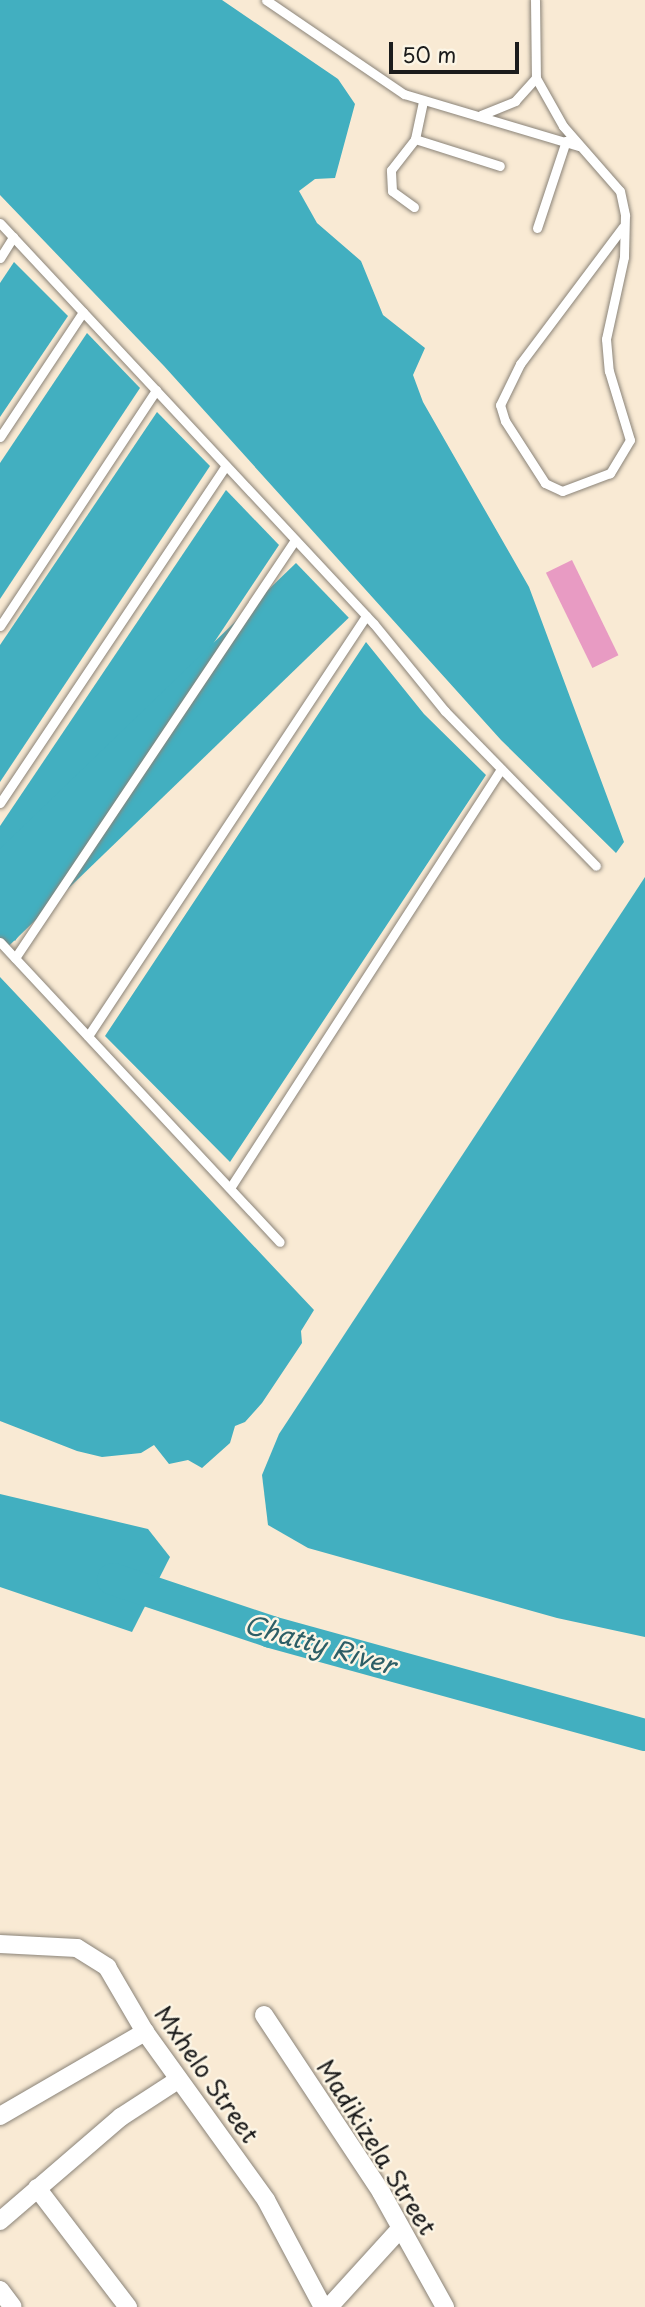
<!DOCTYPE html>
<style>
body{margin:0}
#map{position:relative;width:645px;height:2307px;overflow:hidden;background:#f9ead4;font-family:"Playpen Sans",sans-serif}
div>[style]{position:absolute}
.water>*{inset:0;background:#42afc0;transform-origin:0 0}
.river>*{height:32px;margin:-16px;padding:0 16px;transform-origin:16px;border-radius:16px;background:#42afc0}
.building>*{inset:0;background:#e89bc3;transform-origin:0 0}
.roads{filter:drop-shadow(0 0 2px #8a8378) drop-shadow(0 0 2px #8a8378)}
.service>*{height:9px;margin:-4.5px;padding:0 4.5px;transform-origin:4.5px;border-radius:4.5px;background:#fff}
.minor>*{height:18px;margin:-9px;padding:0 9px;transform-origin:9px;border-radius:9px;background:#fff}
span{translate:-50% -50%;white-space:nowrap;text-align:center;line-height:1.15;-webkit-text-stroke:5px #fcf5e5;paint-order:stroke}
.street-label{font-size:24px;color:#1c1c1c}
.water-label{font-size:26px;color:#2d5e66;font-style:italic}
.scale{position:absolute;left:389px;top:42px;width:130px;height:32px;box-sizing:border-box;border:4px solid #1c1c1c;border-top:0;padding-left:9px;font-size:21px;line-height:24px;white-space:nowrap;color:#1c1c1c;-webkit-text-stroke:5px #fcf5e5;paint-order:stroke}
</style>
<div id="map">
<div class="water">
<i style="clip-path:polygon(0 0,222px 0,338px 79px,355px 104px,335px 178px,315px 179px,299px 191px,317px 223px,361px 261px,383px 315px,425px 348px,413px 375px,423px 402px,529px 587px,624px 842px,616px 853px,501px 740px,164px 366px,0 195px)"></i>
<i style="clip-path:polygon(14px 262px,68px 316px,0 417px,0 283px)"></i>
<i style="clip-path:polygon(87px 333px,140px 388px,0 599px,0 463px)"></i>
<i style="clip-path:polygon(157px 412px,210px 466px,0 782px,0 645px)"></i>
<i style="clip-path:polygon(226px 490px,279px 545px,15px 941px,0 925px,0 826px)"></i>
<i style="left:296px;top:563px;width:76px;height:476px;rotate:46deg"></i>
<i style="clip-path:polygon(366px 642px,424px 714px,486px 775px,230px 1162px,105px 1036px)"></i>
<i style="clip-path:polygon(645px 877px,645px 1637px,557px 1618px,308px 1548px,268px 1525px,262px 1475px,279px 1434px)"></i>
<i style="clip-path:polygon(0 977px,314px 1310px,301px 1331px,302px 1343px,262px 1403px,245px 1422px,235px 1426px,230px 1443px,202px 1468px,188px 1460px,169px 1464px,154px 1445px,141px 1453px,102px 1457px,77px 1451px,0 1421px)"></i>
<i style="clip-path:polygon(0 1494px,148px 1529px,170px 1557px,132px 1632px,0 1587px)"></i>
</div>
<div class="river">
<i style="left:113px;top:1579px;width:167px;rotate:18.5deg"></i>
<i style="left:271px;top:1632px;width:388px;rotate:15.4deg"></i>
</div>
<div class="building">
<i style="left:572px;top:560px;width:106px;height:29px;rotate:64deg"></i>
</div>
<div class="roads">
<div class="service">
<i style="left:266px;top:0;width:167px;rotate:34.3deg"></i>
<i style="left:404px;top:94px;width:182px;rotate:16.6deg"></i>
<i style="left:535px;top:0;width:78px;rotate:89.3deg"></i>
<i style="left:536px;top:78px;width:55px;rotate:60.6deg"></i>
<i style="left:563px;top:126px;width:86px;rotate:48.8deg"></i>
<i style="left:620px;top:191px;width:25px;rotate:78deg"></i>
<i style="left:625px;top:215px;width:42px;rotate:91.4deg"></i>
<i style="left:624px;top:257px;width:84px;rotate:102.4deg"></i>
<i style="left:606px;top:339px;width:32px;rotate:85deg"></i>
<i style="left:609px;top:371px;width:72px;rotate:73.1deg"></i>
<i style="left:630px;top:440px;width:39px;rotate:121deg"></i>
<i style="left:610px;top:473px;width:51px;rotate:159.4deg"></i>
<i style="left:562px;top:491px;width:19px;rotate:-155deg"></i>
<i style="left:545px;top:483px;width:74px;rotate:-122.8deg"></i>
<i style="left:505px;top:421px;width:17px;rotate:-107deg"></i>
<i style="left:500px;top:405px;width:46px;rotate:-64deg"></i>
<i style="left:520px;top:364px;width:171px;rotate:-53.1deg"></i>
<i style="left:481px;top:115px;width:37px;rotate:-22deg"></i>
<i style="left:515px;top:101px;width:31px;rotate:-48deg"></i>
<i style="left:415px;top:139px;width:89px;rotate:17.6deg"></i>
<i style="left:414px;top:207px;width:27px;rotate:-144deg"></i>
<i style="left:392px;top:191px;width:21px;rotate:-93deg"></i>
<i style="left:391px;top:170px;width:39px;rotate:-52deg"></i>
<i style="left:415px;top:139px;width:39px;rotate:-78deg"></i>
<i style="left:0;top:223px;width:548px;rotate:47deg"></i>
<i style="left:374px;top:624px;width:112px;rotate:50.8deg"></i>
<i style="left:445px;top:711px;width:216px;rotate:45.7deg"></i>
<i style="left:537px;top:228px;width:92px;rotate:-71.6deg"></i>
<i style="left:0;top:258px;width:25px;rotate:-58deg"></i>
<i style="left:0;top:437px;width:150px;rotate:-56.4deg"></i>
<i style="left:0;top:626px;width:283px;rotate:-56.5deg"></i>
<i style="left:0;top:803px;width:406px;rotate:-56.2deg"></i>
<i style="left:0;top:942px;width:410px;rotate:47deg"></i>
<i style="left:15px;top:958px;width:503px;rotate:-56.18deg"></i>
<i style="left:88px;top:1036px;width:504px;rotate:-56.5deg"></i>
<i style="left:230px;top:1188px;width:499px;rotate:-57.1deg"></i>
</div>
<div class="minor">
<i style="left:0;top:1944px;width:77px;rotate:3deg"></i>
<i style="left:77px;top:1948px;width:36px;rotate:32deg"></i>
<i style="left:107px;top:1967px;width:75px;rotate:59.7deg"></i>
<i style="left:145px;top:2032px;width:207px;rotate:54.2deg"></i>
<i style="left:266px;top:2200px;width:121px;rotate:62deg"></i>
<i style="left:264px;top:2015px;width:212px;rotate:56.5deg"></i>
<i style="left:381px;top:2192px;width:132px;rotate:60.9deg"></i>
<i style="left:0;top:2116px;width:168px;rotate:-30.1deg"></i>
<i style="left:37px;top:2188px;width:150px;rotate:52.6deg"></i>
<i style="left:0;top:2221px;width:160px;rotate:-40.7deg"></i>
<i style="left:121px;top:2117px;width:68px;rotate:-33deg"></i>
<i style="left:0;top:2290px;width:21px;rotate:53deg"></i>
<i style="left:329px;top:2307px;width:105px;rotate:-47.7deg"></i>
</div>
</div>
<div class="street-label">
<span style="left:207px;top:2074px;rotate:55deg">Mxhelo Street</span>
<span style="left:377px;top:2147px;rotate:58deg">Madikizela Street</span>
</div>
<div class="water-label">
<span style="left:320px;top:1644px;rotate:16deg">Chatty River</span>
</div>
<div class="scale">50 m</div>
</div>
